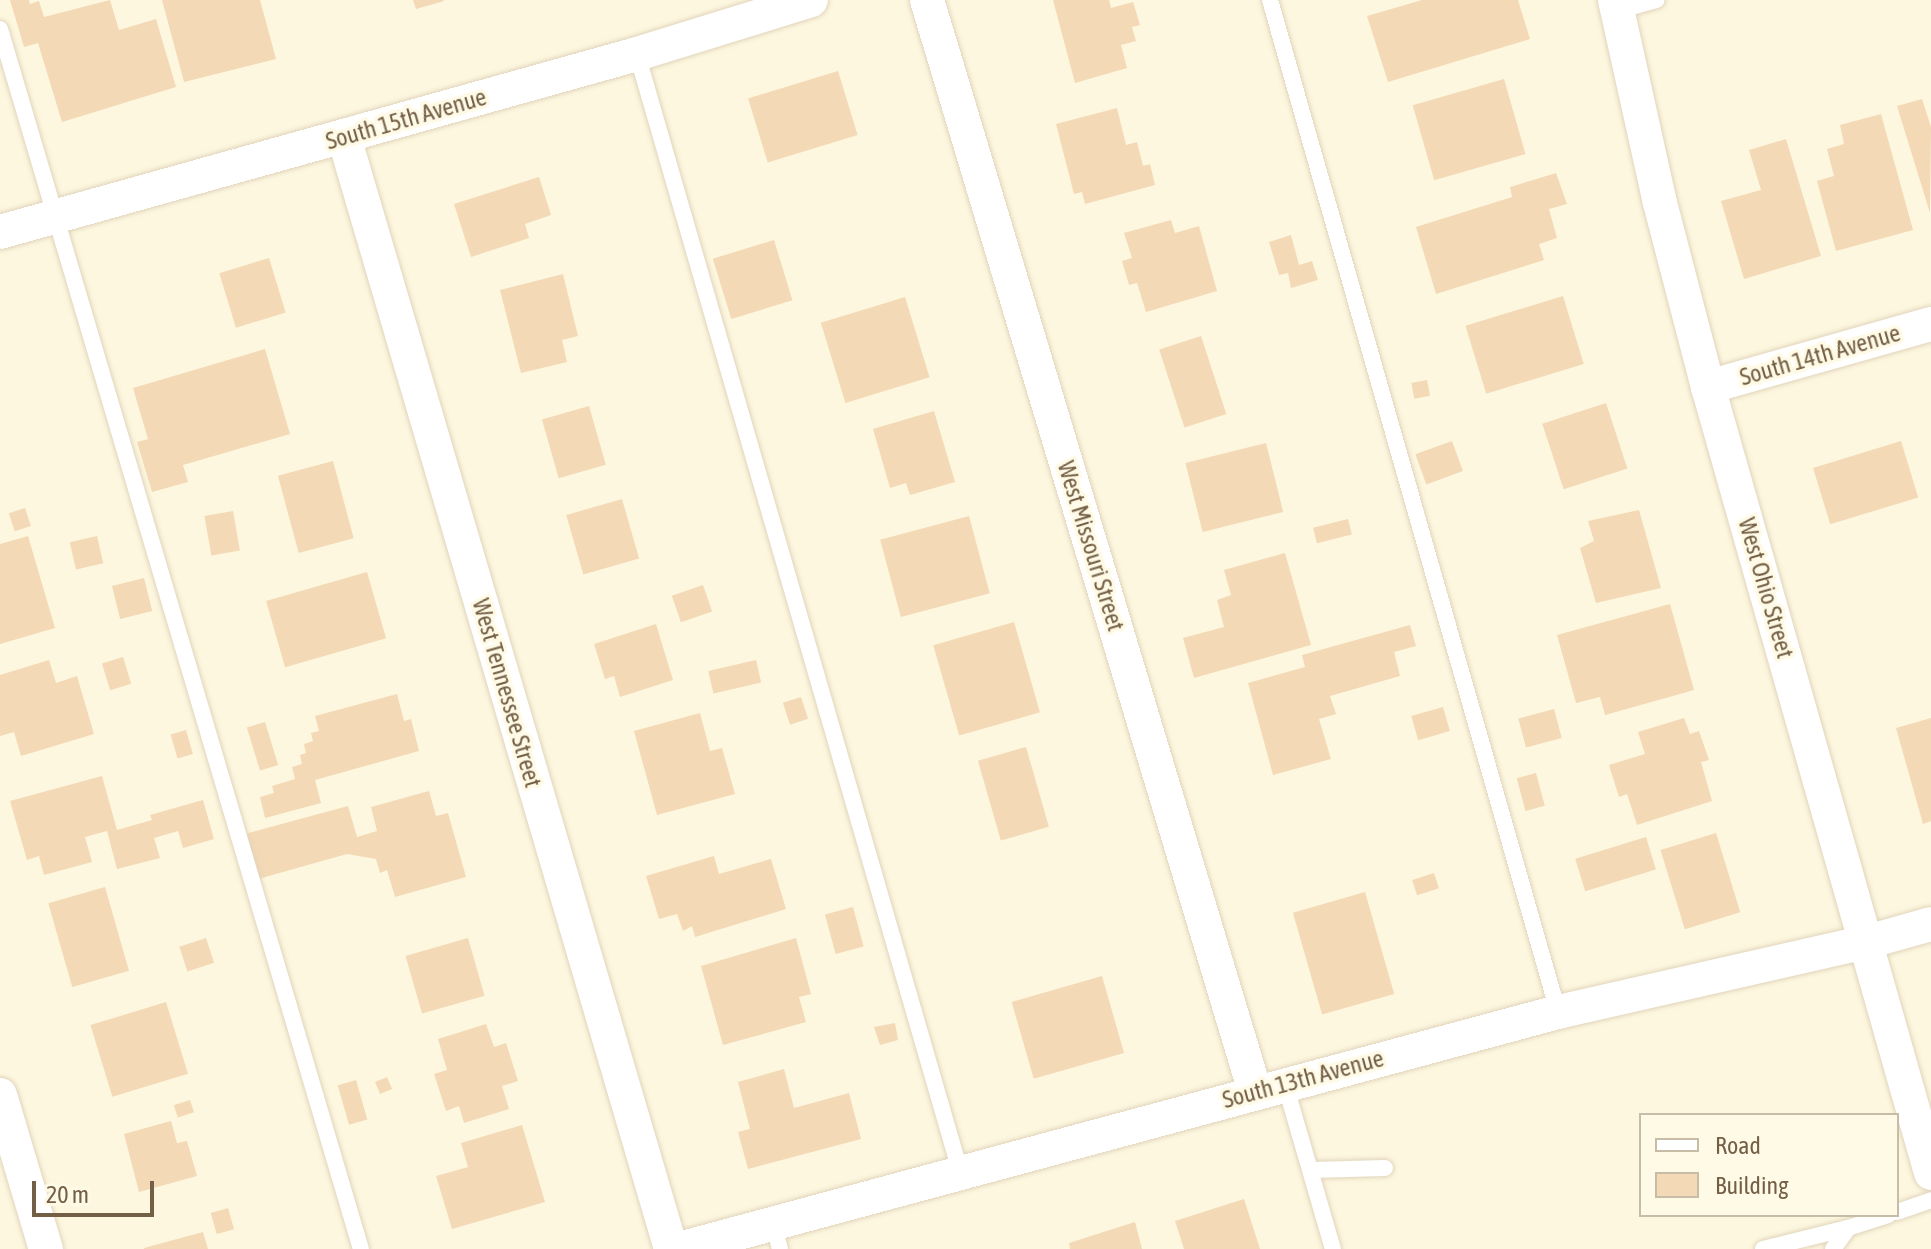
<!DOCTYPE html>
<style>
body{margin:0}
#map{position:relative;width:1931px;height:1249px;overflow:hidden;background:#fdf7df;font-family:"Asap Condensed",sans-serif}
div>[style]{position:absolute}
.building>*{inset:0;background:#f3d9b6;transform-origin:0 0}
.roads{filter:drop-shadow(0 0 2px #e1d4bb) drop-shadow(0 0 2px #e1d4bb)}
.lane>*{height:16px;margin:-8px;padding:0 8px;transform-origin:8px;border-radius:8px;background:#fff}
.street>*{height:34px;margin:-17px;padding:0 17px;transform-origin:17px;border-radius:17px;background:#fff}
span{translate:-50% -50%;white-space:nowrap;text-align:center;line-height:1.15;-webkit-text-stroke:7px #fffae6;paint-order:stroke}
.street-label{font-size:24px;color:#735f46}
.legend{position:absolute;left:1639px;top:1113px;width:260px;height:104px;box-sizing:border-box;background:#fffae6;border:2px solid #c7bca6;margin:0;padding:10px 14px;list-style:none;font-size:24px;color:#735f46}
.legend li{display:flex;align-items:center;gap:16px;height:40px}
.legend b{width:40px;border:2px solid #c7bca6}
.scale{position:absolute;left:32px;top:1181px;width:122px;height:36px;box-sizing:border-box;border:4px solid #735f46;border-top:0;padding-left:10px;font-size:24px;line-height:28px;white-space:nowrap;color:#735f46;-webkit-text-stroke:6px #fffae6;paint-order:stroke}
</style>
<div id="map">
<div class="building">
<i style="clip-path:polygon(10px 0,29px 0,30px 4px,39px 1px,44px 17px,110px 0,119px 30px,156px 19px,176px 87px,62px 122px,38px 43px,24px 47px)"></i>
<i style="clip-path:polygon(162px 0,260px 0,276px 59px,184px 82px)"></i>
<i style="clip-path:polygon(413px 0,443px 0,444px 1px,416px 9px)"></i>
<i style="clip-path:polygon(1053px 0,1109px 0,1111px 8px,1133px 2px,1140px 25px,1132px 27px,1136px 41px,1121px 45px,1127px 68px,1075px 83px)"></i>
<i style="clip-path:polygon(1422px 0,1518px 0,1530px 39px,1388px 82px,1367px 16px)"></i>
<i style="left:838px;top:71px;width:67px;height:94px;rotate:73deg"></i>
<i style="left:1504px;top:79px;width:78px;height:95px;rotate:74deg"></i>
<i style="clip-path:polygon(1922px 99px,1931px 127px,1930px 213px,1897px 106px)"></i>
<i style="clip-path:polygon(1117px 108px,1126px 145px,1137px 142px,1143px 166px,1150px 164px,1155px 185px,1085px 204px,1082px 192px,1074px 194px,1056px 124px)"></i>
<i style="clip-path:polygon(1881px 114px,1913px 230px,1836px 251px,1817px 181px,1834px 176px,1827px 149px,1844px 144px,1840px 125px)"></i>
<i style="clip-path:polygon(1786px 139px,1821px 256px,1744px 279px,1721px 201px,1761px 190px,1749px 150px)"></i>
<i style="clip-path:polygon(1556px 173px,1567px 204px,1549px 209px,1557px 238px,1539px 244px,1544px 260px,1436px 294px,1416px 227px,1512px 197px,1510px 187px)"></i>
<i style="clip-path:polygon(539px 177px,551px 215px,525px 224px,529px 238px,471px 257px,454px 204px)"></i>
<i style="clip-path:polygon(1171px 220px,1175px 233px,1199px 226px,1217px 291px,1146px 312px,1137px 283px,1129px 285px,1122px 261px,1132px 258px,1124px 233px)"></i>
<i style="clip-path:polygon(1291px 235px,1299px 265px,1312px 261px,1318px 280px,1291px 288px,1288px 273px,1279px 275px,1269px 242px)"></i>
<i style="left:774px;top:240px;width:63px;height:64px;rotate:73deg"></i>
<i style="left:269px;top:258px;width:57px;height:52px;rotate:73deg"></i>
<i style="clip-path:polygon(563px 274px,578px 336px,562px 340px,567px 362px,521px 373px,500px 290px)"></i>
<i style="left:1563px;top:296px;width:71px;height:102px;rotate:73deg"></i>
<i style="left:905px;top:297px;width:84px;height:88px;rotate:73deg"></i>
<i style="left:1201px;top:336px;width:82px;height:44px;rotate:72deg"></i>
<i style="clip-path:polygon(265px 349px,290px 434px,183px 465px,188px 482px,152px 492px,137px 442px,148px 439px,133px 388px)"></i>
<i style="left:1427px;top:380px;width:16px;height:16px;rotate:79deg"></i>
<i style="left:1606px;top:403px;width:69px;height:67px;rotate:72deg"></i>
<i style="left:589px;top:406px;width:61px;height:49px;rotate:74deg"></i>
<i style="clip-path:polygon(934px 411px,955px 482px,910px 495px,906px 483px,890px 488px,873px 429px)"></i>
<i style="left:1452px;top:441px;width:32px;height:39px;rotate:70deg"></i>
<i style="left:1901px;top:441px;width:59px;height:92px;rotate:73deg"></i>
<i style="left:1266px;top:443px;width:71px;height:83px;rotate:76deg"></i>
<i style="left:333px;top:461px;width:80px;height:57px;rotate:75deg"></i>
<i style="left:622px;top:499px;width:62px;height:58px;rotate:74deg"></i>
<i style="left:25px;top:508px;width:19px;height:17px;rotate:72deg"></i>
<i style="clip-path:polygon(1639px 510px,1661px 588px,1596px 603px,1580px 548px,1594px 541px,1588px 521px)"></i>
<i style="left:233px;top:511px;width:40px;height:29px;rotate:80deg"></i>
<i style="left:969px;top:516px;width:80px;height:92px;rotate:75deg"></i>
<i style="left:1348px;top:519px;width:16px;height:36px;rotate:76deg"></i>
<i style="clip-path:polygon(28px 536px,55px 628px,0 644px,0 544px)"></i>
<i style="left:97px;top:536px;width:28px;height:28px;rotate:77deg"></i>
<i style="clip-path:polygon(1285px 553px,1311px 645px,1194px 678px,1183px 638px,1224px 627px,1217px 600px,1231px 595px,1224px 570px)"></i>
<i style="left:367px;top:572px;width:69px;height:105px;rotate:74deg"></i>
<i style="left:144px;top:578px;width:34px;height:33px;rotate:76deg"></i>
<i style="left:703px;top:585px;width:28px;height:33px;rotate:71deg"></i>
<i style="clip-path:polygon(1670px 604px,1694px 690px,1605px 715px,1600px 697px,1576px 703px,1557px 635px)"></i>
<i style="left:1014px;top:622px;width:94px;height:84px;rotate:74deg"></i>
<i style="clip-path:polygon(656px 624px,673px 680px,620px 697px,614px 676px,605px 679px,594px 644px)"></i>
<i style="clip-path:polygon(1410px 625px,1416px 646px,1394px 652px,1400px 676px,1330px 696px,1336px 714px,1319px 719px,1331px 759px,1273px 775px,1248px 683px,1305px 667px,1302px 655px)"></i>
<i style="left:123px;top:657px;width:28px;height:22px;rotate:73deg"></i>
<i style="clip-path:polygon(49px 660px,56px 683px,77px 676px,94px 734px,21px 756px,14px 732px,0 736px,0 675px)"></i>
<i style="left:756px;top:660px;width:23px;height:49px;rotate:77deg"></i>
<i style="clip-path:polygon(397px 694px,404px 721px,411px 719px,419px 751px,315px 780px,321px 803px,265px 818px,260px 797px,274px 793px,272px 786px,295px 779px,292px 767px,302px 764px,300px 755px,306px 753px,304px 744px,313px 741px,311px 733px,319px 731px,315px 716px)"></i>
<i style="left:801px;top:697px;width:23px;height:19px;rotate:72deg"></i>
<i style="left:1443px;top:707px;width:25px;height:33px;rotate:74deg"></i>
<i style="left:1554px;top:709px;width:30px;height:37px;rotate:75deg"></i>
<i style="clip-path:polygon(700px 713px,710px 751px,722px 748px,735px 794px,657px 815px,634px 731px)"></i>
<i style="clip-path:polygon(1684px 718px,1690px 734px,1699px 731px,1709px 760px,1701px 762px,1712px 801px,1637px 825px,1627px 794px,1619px 797px,1609px 765px,1645px 754px,1638px 732px)"></i>
<i style="clip-path:polygon(1931px 718px,1931px 821px,1923px 824px,1896px 728px)"></i>
<i style="left:265px;top:722px;width:45px;height:19px;rotate:73deg"></i>
<i style="left:186px;top:730px;width:25px;height:16px;rotate:74deg"></i>
<i style="left:1026px;top:747px;width:83px;height:50px;rotate:74deg"></i>
<i style="left:1536px;top:773px;width:34px;height:20px;rotate:75deg"></i>
<i style="clip-path:polygon(102px 776px,117px 830px,152px 820px,150px 815px,203px 800px,214px 839px,183px 848px,178px 831px,154px 838px,160px 858px,117px 869px,107px 831px,85px 837px,92px 862px,44px 875px,39px 856px,27px 860px,10px 801px)"></i>
<i style="clip-path:polygon(429px 791px,436px 816px,448px 813px,466px 877px,395px 897px,387px 870px,380px 873px,376px 859px,347px 854px,258px 879px,245px 834px,348px 806px,357px 837px,377px 831px,371px 807px)"></i>
<i style="left:1716px;top:833px;width:83px;height:58px;rotate:73deg"></i>
<i style="left:1646px;top:837px;width:34px;height:74px;rotate:73deg"></i>
<i style="clip-path:polygon(714px 856px,719px 874px,771px 859px,786px 909px,695px 937px,692px 926px,683px 931px,677px 914px,659px 919px,646px 876px)"></i>
<i style="left:1434px;top:873px;width:16px;height:23px;rotate:72deg"></i>
<i style="left:105px;top:887px;width:87px;height:59px;rotate:74deg"></i>
<i style="left:1365px;top:892px;width:106px;height:75px;rotate:74deg"></i>
<i style="left:853px;top:907px;width:41px;height:29px;rotate:75deg"></i>
<i style="left:206px;top:938px;width:26px;height:28px;rotate:72deg"></i>
<i style="left:468px;top:938px;width:60px;height:65px;rotate:74deg"></i>
<i style="clip-path:polygon(796px 938px,811px 994px,799px 997px,806px 1022px,723px 1045px,701px 966px)"></i>
<i style="left:1102px;top:976px;width:80px;height:94px;rotate:74deg"></i>
<i style="left:166px;top:1002px;width:75px;height:79px;rotate:73deg"></i>
<i style="clip-path:polygon(895px 1023px,898px 1040px,880px 1045px,874px 1027px)"></i>
<i style="clip-path:polygon(486px 1024px,494px 1047px,506px 1043px,518px 1081px,502px 1086px,509px 1109px,464px 1123px,459px 1106px,446px 1111px,434px 1074px,447px 1070px,438px 1039px)"></i>
<i style="clip-path:polygon(784px 1069px,794px 1108px,849px 1093px,861px 1139px,748px 1169px,738px 1132px,750px 1129px,738px 1082px)"></i>
<i style="left:387px;top:1077px;width:13px;height:13px;rotate:67deg"></i>
<i style="left:356px;top:1080px;width:41px;height:19px;rotate:74deg"></i>
<i style="left:190px;top:1100px;width:13px;height:17px;rotate:72deg"></i>
<i style="clip-path:polygon(171px 1121px,177px 1143px,187px 1141px,197px 1176px,139px 1192px,124px 1134px)"></i>
<i style="clip-path:polygon(522px 1125px,545px 1202px,452px 1229px,436px 1176px,468px 1167px,461px 1143px)"></i>
<i style="clip-path:polygon(1244px 1199px,1260px 1249px,1184px 1249px,1175px 1221px)"></i>
<i style="left:228px;top:1208px;width:22px;height:18px;rotate:74deg"></i>
<i style="clip-path:polygon(1135px 1222px,1142px 1249px,1070px 1249px,1069px 1243px)"></i>
<i style="clip-path:polygon(203px 1232px,208px 1249px,144px 1249px,144px 1248px)"></i>
</div>
<div class="roads">
<div class="lane">
<i style="left:1270px;top:0;width:1052px;rotate:74.11deg"></i>
<i style="left:1617px;top:11px;width:41px;rotate:-15.4deg"></i>
<i style="left:0;top:29px;width:1272px;rotate:73.52deg"></i>
<i style="left:637px;top:54px;width:1163px;rotate:73.87deg"></i>
<i style="left:1285px;top:1084px;width:172px;rotate:73.8deg"></i>
<i style="left:1311px;top:1170px;width:74px;rotate:-1.5deg"></i>
<i style="left:1897px;top:1212px;width:36px;rotate:-19deg"></i>
<i style="left:773px;top:1223px;width:27px;rotate:75deg"></i>
<i style="left:1763px;top:1249px;width:88px;rotate:-13.9deg"></i>
<i style="left:1833px;top:1249px;width:26px;rotate:-54deg"></i>
<i style="left:1848px;top:1228px;width:42px;rotate:-18deg"></i>
</div>
<div class="street">
<i style="left:927px;top:0;width:1140px;rotate:73.28deg"></i>
<i style="left:1615px;top:0;width:208px;rotate:77.5deg"></i>
<i style="left:1660px;top:203px;width:190px;rotate:75.4deg"></i>
<i style="left:1708px;top:387px;width:817px;rotate:74.16deg"></i>
<i style="left:344px;top:137px;width:1159px;rotate:73.61deg"></i>
<i style="left:0;top:232px;width:661px;rotate:-15.61deg"></i>
<i style="left:637px;top:54px;width:182px;rotate:-17.2deg"></i>
<i style="left:1708px;top:387px;width:232px;rotate:-15.8deg"></i>
<i style="left:0;top:1095px;width:161px;rotate:73.4deg"></i>
<i style="left:679px;top:1249px;width:910px;rotate:-15.09deg"></i>
<i style="left:1558px;top:1012px;width:317px;rotate:-12.8deg"></i>
<i style="left:1867px;top:942px;width:66px;rotate:-15.7deg"></i>
</div>
</div>
<div class="street-label">
<span style="left:406px;top:119px;rotate:-16deg">South 15th Avenue</span>
<span style="left:1820px;top:355px;rotate:-16deg">South 14th Avenue</span>
<span style="left:1091px;top:546px;rotate:73deg">West Missouri Street</span>
<span style="left:1766px;top:588px;rotate:74deg">West Ohio Street</span>
<span style="left:507px;top:693px;rotate:74deg">West Tennessee Street</span>
<span style="left:1303px;top:1079px;rotate:-15deg">South 13th Avenue</span>
</div>
<ul class="legend">
<li><b style="height:10px;background:#fff"></b>Road</li>
<li><b style="height:22px;background:#f3d9b6"></b>Building</li>
</ul>
<div class="scale">20 m</div>
</div>
